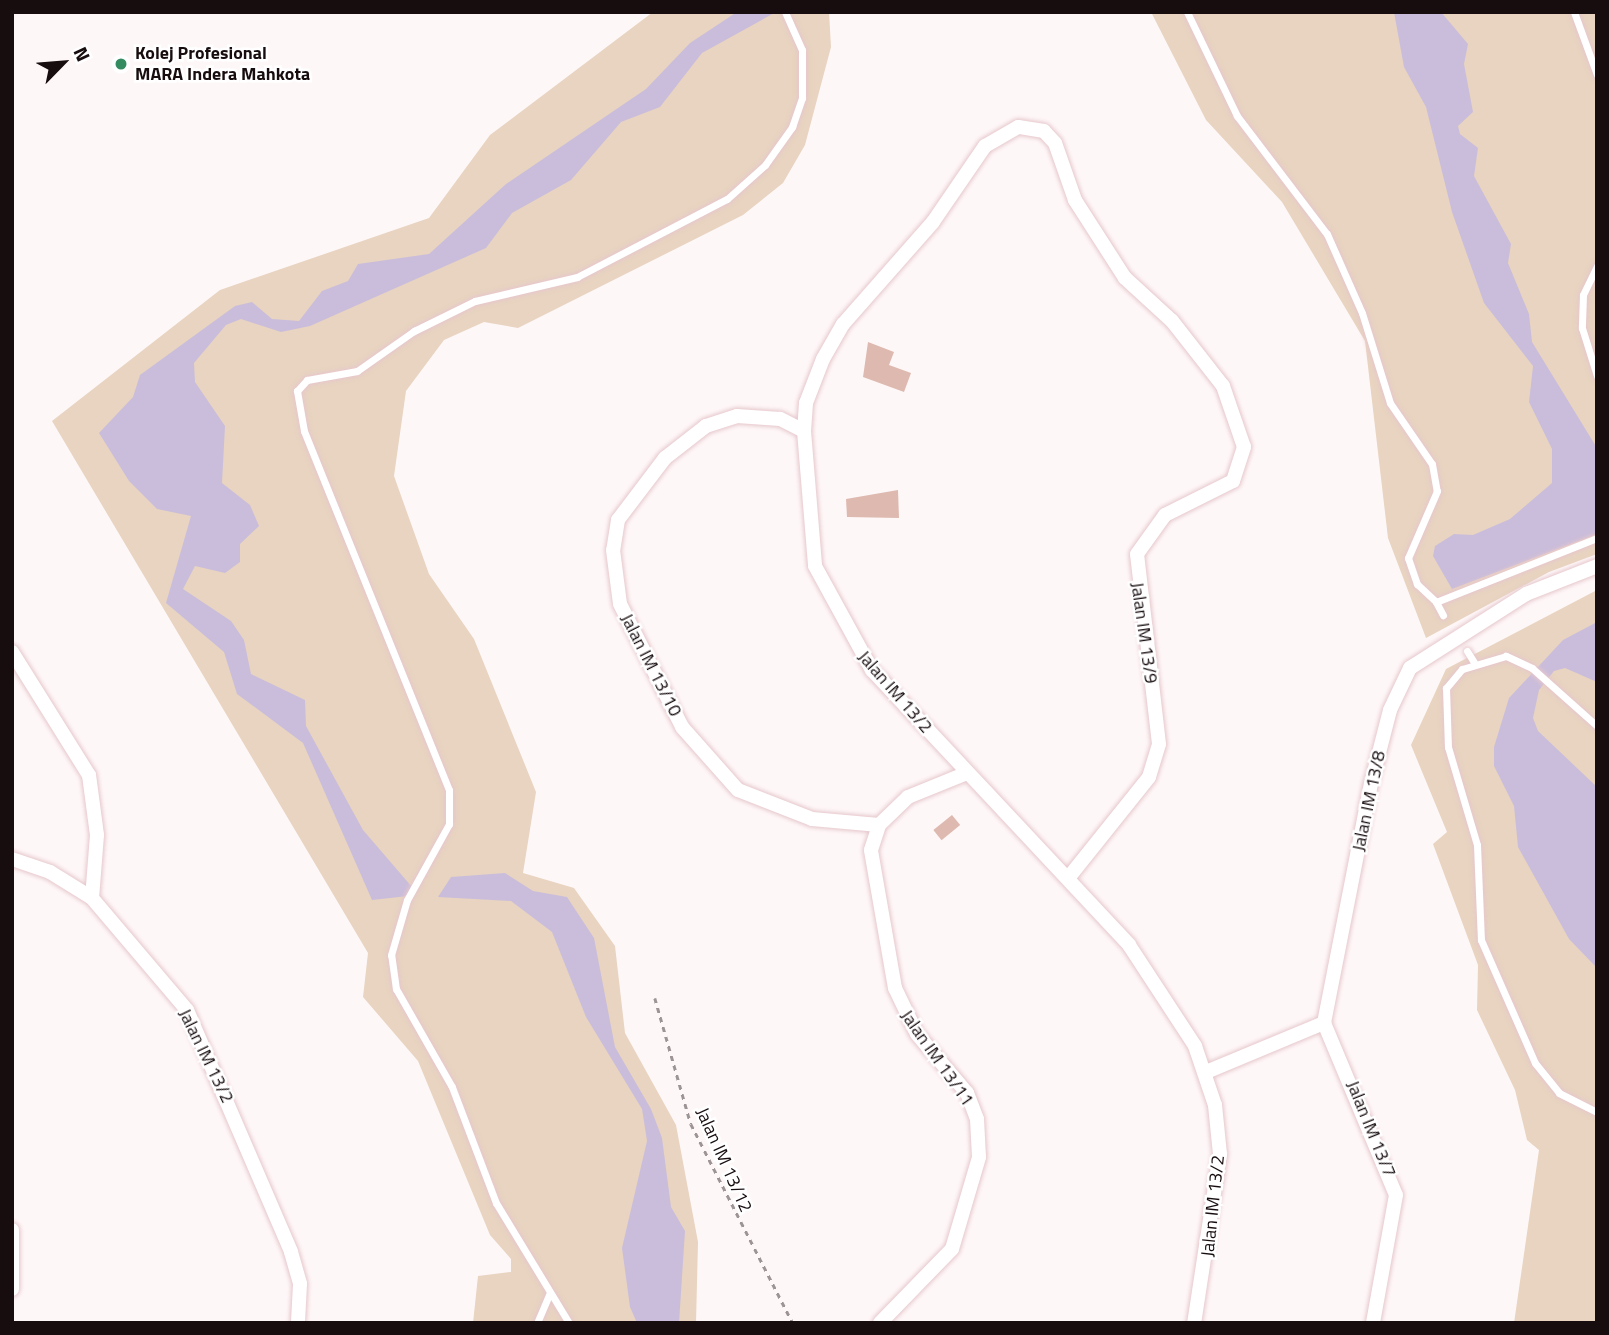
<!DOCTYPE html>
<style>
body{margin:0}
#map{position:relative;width:1609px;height:1335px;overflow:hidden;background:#fef7f8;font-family:"Titillium Web",sans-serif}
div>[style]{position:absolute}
.green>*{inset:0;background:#e8d4c0}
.water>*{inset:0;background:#cabddb}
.building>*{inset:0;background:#deb9af;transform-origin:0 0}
.path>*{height:2.5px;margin-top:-1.25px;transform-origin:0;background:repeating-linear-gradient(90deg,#9c9495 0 5px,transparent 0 10px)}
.roads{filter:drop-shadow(0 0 2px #e6c7cc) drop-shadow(0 0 2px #e6c7cc)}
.lane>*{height:7px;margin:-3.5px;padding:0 3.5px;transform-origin:3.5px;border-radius:3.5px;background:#fff}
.street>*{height:14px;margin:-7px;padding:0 7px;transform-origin:7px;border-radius:7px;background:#fff}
.dots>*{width:19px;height:19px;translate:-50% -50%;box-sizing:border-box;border:4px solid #fff;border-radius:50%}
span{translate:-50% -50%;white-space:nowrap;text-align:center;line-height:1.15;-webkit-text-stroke:5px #fff;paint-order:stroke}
.poi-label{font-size:18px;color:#170d0f;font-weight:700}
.left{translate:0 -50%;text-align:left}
.street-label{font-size:18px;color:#170d0f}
.frame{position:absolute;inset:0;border:14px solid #170d0f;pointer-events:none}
.north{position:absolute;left:28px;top:28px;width:70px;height:70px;-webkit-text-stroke:5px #fff;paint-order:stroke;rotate:65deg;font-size:19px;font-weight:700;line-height:28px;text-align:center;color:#170d0f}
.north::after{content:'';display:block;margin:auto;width:24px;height:32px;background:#170d0f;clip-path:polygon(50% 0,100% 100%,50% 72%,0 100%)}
</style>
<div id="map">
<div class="green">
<i style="clip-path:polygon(653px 12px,829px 12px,831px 47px,805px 145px,783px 183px,743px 215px,518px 328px,484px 322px,444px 340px,406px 391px,394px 476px,429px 574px,474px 639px,536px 792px,523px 873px,574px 888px,615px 946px,625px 1033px,676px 1125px,698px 1242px,696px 1323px,473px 1323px,478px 1276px,511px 1272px,511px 1259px,490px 1235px,418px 1061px,363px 997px,368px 953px,52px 421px,220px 290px,429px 218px,490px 135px)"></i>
<i style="clip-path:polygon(1151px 12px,1597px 12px,1597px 554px,1549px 572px,1426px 638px,1388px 538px,1365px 341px,1282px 202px,1206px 120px)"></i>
<i style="clip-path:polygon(1597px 590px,1597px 1323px,1514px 1323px,1539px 1150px,1527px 1140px,1515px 1090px,1477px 1010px,1478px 965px,1433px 844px,1447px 832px,1411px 745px,1446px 669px)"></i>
</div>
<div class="water">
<i style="clip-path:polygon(737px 12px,776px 12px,702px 53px,660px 107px,621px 122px,571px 180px,512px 213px,486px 248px,310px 326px,281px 332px,241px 319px,226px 325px,194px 363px,195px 382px,225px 426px,222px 483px,250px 505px,259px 526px,240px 544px,240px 562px,225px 573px,195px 566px,183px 589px,231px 621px,244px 640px,251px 674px,305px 700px,306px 726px,363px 830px,412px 887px,408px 896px,372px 900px,303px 743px,237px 694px,224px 652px,166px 603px,191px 516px,157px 509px,129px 481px,99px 433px,133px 397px,140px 375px,235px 306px,252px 302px,272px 319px,299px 321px,322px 291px,348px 281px,358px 264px,429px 254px,506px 184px,646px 89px,690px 43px)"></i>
<i style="clip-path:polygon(1394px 12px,1441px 12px,1468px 44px,1464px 64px,1473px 112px,1458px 126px,1460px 134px,1478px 148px,1474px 176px,1511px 244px,1508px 263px,1529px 314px,1532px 342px,1597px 448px,1597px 534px,1452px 589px,1433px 556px,1435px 546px,1454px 534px,1473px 535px,1510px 519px,1552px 483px,1552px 449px,1529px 402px,1533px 366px,1484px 303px,1452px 212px,1426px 107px,1404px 67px)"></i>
<i style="clip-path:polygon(1597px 622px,1597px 682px,1565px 668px,1554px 671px,1539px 690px,1533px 718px,1538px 731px,1597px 787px,1597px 968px,1569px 939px,1518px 847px,1514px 806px,1494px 766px,1494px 747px,1509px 698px,1563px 640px)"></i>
<i style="clip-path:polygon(505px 873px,533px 891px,567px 897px,594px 938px,615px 1047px,651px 1109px,662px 1138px,671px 1207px,685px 1231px,679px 1323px,637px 1323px,630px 1307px,622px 1248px,647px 1141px,642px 1109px,586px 1017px,552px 932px,511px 901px,438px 897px,451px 877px)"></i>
</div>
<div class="building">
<i style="clip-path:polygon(868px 342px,894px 352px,889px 365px,911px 373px,904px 392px,863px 377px)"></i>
<i style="clip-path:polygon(898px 490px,899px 518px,847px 517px,846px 499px)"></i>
<i style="left:952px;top:815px;width:13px;height:24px;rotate:51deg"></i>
</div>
<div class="path">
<i style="left:655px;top:998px;width:131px;rotate:74.1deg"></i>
<i style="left:691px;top:1124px;width:224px;rotate:62.9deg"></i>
</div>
<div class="roads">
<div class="lane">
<i style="left:1187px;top:12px;width:115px;rotate:64.3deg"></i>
<i style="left:1237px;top:116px;width:148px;rotate:52.7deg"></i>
<i style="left:1327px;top:234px;width:86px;rotate:66.1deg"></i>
<i style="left:1362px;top:313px;width:94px;rotate:72.7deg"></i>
<i style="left:1390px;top:403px;width:74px;rotate:55.5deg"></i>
<i style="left:1432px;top:464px;width:27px;rotate:80deg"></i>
<i style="left:1437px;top:491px;width:73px;rotate:113.4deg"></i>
<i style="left:1408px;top:558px;width:28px;rotate:71deg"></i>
<i style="left:1417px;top:584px;width:26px;rotate:43deg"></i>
<i style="left:1436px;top:602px;width:173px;rotate:-21.7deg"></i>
<i style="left:1574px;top:12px;width:67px;rotate:69.9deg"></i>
<i style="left:1597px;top:266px;width:32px;rotate:116deg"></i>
<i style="left:1583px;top:295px;width:33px;rotate:92deg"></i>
<i style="left:1582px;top:328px;width:50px;rotate:72.6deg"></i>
<i style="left:1436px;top:602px;width:15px;rotate:62deg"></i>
<i style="left:1467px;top:651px;width:13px;rotate:58deg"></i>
<i style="left:1597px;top:726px;width:87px;rotate:-138.3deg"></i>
<i style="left:1532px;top:668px;width:29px;rotate:-155deg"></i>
<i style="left:1506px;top:656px;width:46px;rotate:163.5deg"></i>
<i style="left:1462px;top:669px;width:25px;rotate:130deg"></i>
<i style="left:1446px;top:688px;width:59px;rotate:88.1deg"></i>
<i style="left:1448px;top:747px;width:102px;rotate:73.5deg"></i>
<i style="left:1477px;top:845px;width:95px;rotate:87.6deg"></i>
<i style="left:1481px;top:940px;width:134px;rotate:66.3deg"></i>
<i style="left:1535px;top:1063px;width:38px;rotate:51deg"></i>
<i style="left:1559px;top:1093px;width:42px;rotate:26.6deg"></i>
<i style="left:537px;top:1323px;width:33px;rotate:-67deg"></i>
<i style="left:569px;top:1323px;width:140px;rotate:-121.3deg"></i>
<i style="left:496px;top:1203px;width:124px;rotate:-110.8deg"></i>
<i style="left:452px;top:1087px;width:113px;rotate:-119.7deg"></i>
<i style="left:396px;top:989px;width:34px;rotate:-98deg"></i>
<i style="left:391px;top:955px;width:57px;rotate:-73.8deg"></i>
<i style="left:407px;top:900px;width:87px;rotate:-61.1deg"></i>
<i style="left:449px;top:824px;width:34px;rotate:-90deg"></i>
<i style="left:449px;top:790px;width:387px;rotate:-112deg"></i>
<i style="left:304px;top:431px;width:41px;rotate:-99.9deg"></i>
<i style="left:297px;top:391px;width:15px;rotate:-48deg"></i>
<i style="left:307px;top:380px;width:51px;rotate:-10.2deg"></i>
<i style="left:357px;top:371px;width:70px;rotate:-35.1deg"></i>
<i style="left:414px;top:331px;width:68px;rotate:-26.2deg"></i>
<i style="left:475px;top:301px;width:105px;rotate:-13.2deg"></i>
<i style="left:577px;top:277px;width:169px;rotate:-27.5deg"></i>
<i style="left:727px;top:199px;width:51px;rotate:-41.8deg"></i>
<i style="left:765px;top:165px;width:47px;rotate:-54.6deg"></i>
<i style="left:792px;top:127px;width:31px;rotate:-71deg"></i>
<i style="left:802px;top:98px;width:48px;rotate:-90deg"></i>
<i style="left:802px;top:50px;width:42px;rotate:-114.1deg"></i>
</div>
<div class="street">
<i style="left:804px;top:431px;width:27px;rotate:-153deg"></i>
<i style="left:780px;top:419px;width:43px;rotate:-176deg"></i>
<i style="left:737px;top:416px;width:33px;rotate:162deg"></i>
<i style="left:706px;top:426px;width:52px;rotate:142deg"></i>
<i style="left:665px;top:458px;width:78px;rotate:127.2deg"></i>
<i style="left:618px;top:520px;width:30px;rotate:99deg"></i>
<i style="left:613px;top:550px;width:54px;rotate:82.6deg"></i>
<i style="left:620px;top:604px;width:138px;rotate:63.2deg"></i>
<i style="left:682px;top:727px;width:84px;rotate:48.4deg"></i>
<i style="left:738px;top:790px;width:79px;rotate:21.4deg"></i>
<i style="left:812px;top:819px;width:67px;rotate:5.1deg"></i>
<i style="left:12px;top:652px;width:145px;rotate:58deg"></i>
<i style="left:89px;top:775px;width:61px;rotate:82.4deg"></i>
<i style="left:97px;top:835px;width:63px;rotate:94.5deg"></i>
<i style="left:12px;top:859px;width:40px;rotate:18.9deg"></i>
<i style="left:50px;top:872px;width:49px;rotate:31.8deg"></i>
<i style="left:92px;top:898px;width:147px;rotate:49.7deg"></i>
<i style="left:187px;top:1010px;width:263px;rotate:66.7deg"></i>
<i style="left:291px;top:1252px;width:33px;rotate:74deg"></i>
<i style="left:300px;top:1284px;width:39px;rotate:93deg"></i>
<i style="left:1069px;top:877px;width:128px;rotate:-51.3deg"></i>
<i style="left:1149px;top:777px;width:34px;rotate:-73deg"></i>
<i style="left:1159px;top:744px;width:191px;rotate:-96.6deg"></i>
<i style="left:1137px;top:554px;width:48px;rotate:-54.3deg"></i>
<i style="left:1165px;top:515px;width:76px;rotate:-26.6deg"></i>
<i style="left:1233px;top:481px;width:36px;rotate:-72deg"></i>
<i style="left:1244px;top:447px;width:65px;rotate:-109deg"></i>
<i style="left:1223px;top:386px;width:83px;rotate:-128.1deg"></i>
<i style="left:1172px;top:321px;width:64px;rotate:-137.5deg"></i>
<i style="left:1125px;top:278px;width:93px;rotate:-122.7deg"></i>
<i style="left:1075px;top:200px;width:60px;rotate:-109.3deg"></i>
<i style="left:1055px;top:143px;width:16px;rotate:-133deg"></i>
<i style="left:1044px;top:131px;width:26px;rotate:-171deg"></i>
<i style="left:1018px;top:127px;width:38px;rotate:150deg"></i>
<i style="left:985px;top:146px;width:92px;rotate:124.4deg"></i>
<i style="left:933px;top:222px;width:136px;rotate:131.4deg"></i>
<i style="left:843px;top:324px;width:40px;rotate:119.7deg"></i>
<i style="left:823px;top:359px;width:47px;rotate:111.1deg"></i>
<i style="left:806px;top:403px;width:28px;rotate:94deg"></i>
<i style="left:804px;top:431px;width:135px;rotate:85.3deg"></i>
<i style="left:815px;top:566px;width:119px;rotate:61.3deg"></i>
<i style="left:872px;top:670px;width:376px;rotate:46.9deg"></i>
<i style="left:1129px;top:945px;width:121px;rotate:56.8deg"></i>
<i style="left:1195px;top:1046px;width:62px;rotate:71.3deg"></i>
<i style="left:1215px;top:1105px;width:49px;rotate:84.2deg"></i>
<i style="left:1220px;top:1154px;width:171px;rotate:98.7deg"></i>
<i style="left:1324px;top:1023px;width:186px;rotate:67.3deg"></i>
<i style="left:1396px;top:1195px;width:130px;rotate:100.2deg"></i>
<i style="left:1206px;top:1072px;width:128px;rotate:-22.6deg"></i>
<i style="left:1324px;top:1023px;width:244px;rotate:-78.9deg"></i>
<i style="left:1371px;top:784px;width:76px;rotate:-75.6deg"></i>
<i style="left:1390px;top:710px;width:47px;rotate:-64.5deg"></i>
<i style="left:1410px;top:668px;width:138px;rotate:-32.5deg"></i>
<i style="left:1526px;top:594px;width:76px;rotate:-21.5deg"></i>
<i style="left:12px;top:1230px;width:59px;rotate:90deg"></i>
<i style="left:880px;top:1323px;width:103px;rotate:-45.8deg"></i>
<i style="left:952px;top:1249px;width:96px;rotate:-73.6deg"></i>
<i style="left:979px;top:1157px;width:38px;rotate:-93deg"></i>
<i style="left:977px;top:1119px;width:28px;rotate:-111deg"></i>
<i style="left:967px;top:1093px;width:77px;rotate:-130.3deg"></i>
<i style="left:917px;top:1034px;width:51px;rotate:-115.6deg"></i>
<i style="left:895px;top:988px;width:140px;rotate:-99.9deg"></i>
<i style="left:871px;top:850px;width:26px;rotate:-72deg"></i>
<i style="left:879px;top:825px;width:40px;rotate:-44deg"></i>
<i style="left:908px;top:797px;width:64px;rotate:-22.1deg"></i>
</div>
</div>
<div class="dots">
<i style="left:121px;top:64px;background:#348b60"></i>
</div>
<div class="poi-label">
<span class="left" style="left:135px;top:64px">Kolej Profesional<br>MARA Indera Mahkota</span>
</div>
<div class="street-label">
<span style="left:1144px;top:633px;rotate:82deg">Jalan IM 13/9</span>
<span style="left:651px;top:665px;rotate:63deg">Jalan IM 13/10</span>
<span style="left:895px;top:692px;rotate:49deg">Jalan IM 13/2</span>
<span style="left:1369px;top:801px;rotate:-78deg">Jalan IM 13/8</span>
<span style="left:206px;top:1056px;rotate:64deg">Jalan IM 13/2</span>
<span style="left:937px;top:1058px;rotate:55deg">Jalan IM 13/11</span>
<span style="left:1371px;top:1129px;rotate:68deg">Jalan IM 13/7</span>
<span style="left:724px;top:1160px;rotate:66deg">Jalan IM 13/12</span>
<span style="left:1213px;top:1206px;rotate:-84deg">Jalan IM 13/2</span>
</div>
<div class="frame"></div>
<div class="north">N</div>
</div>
